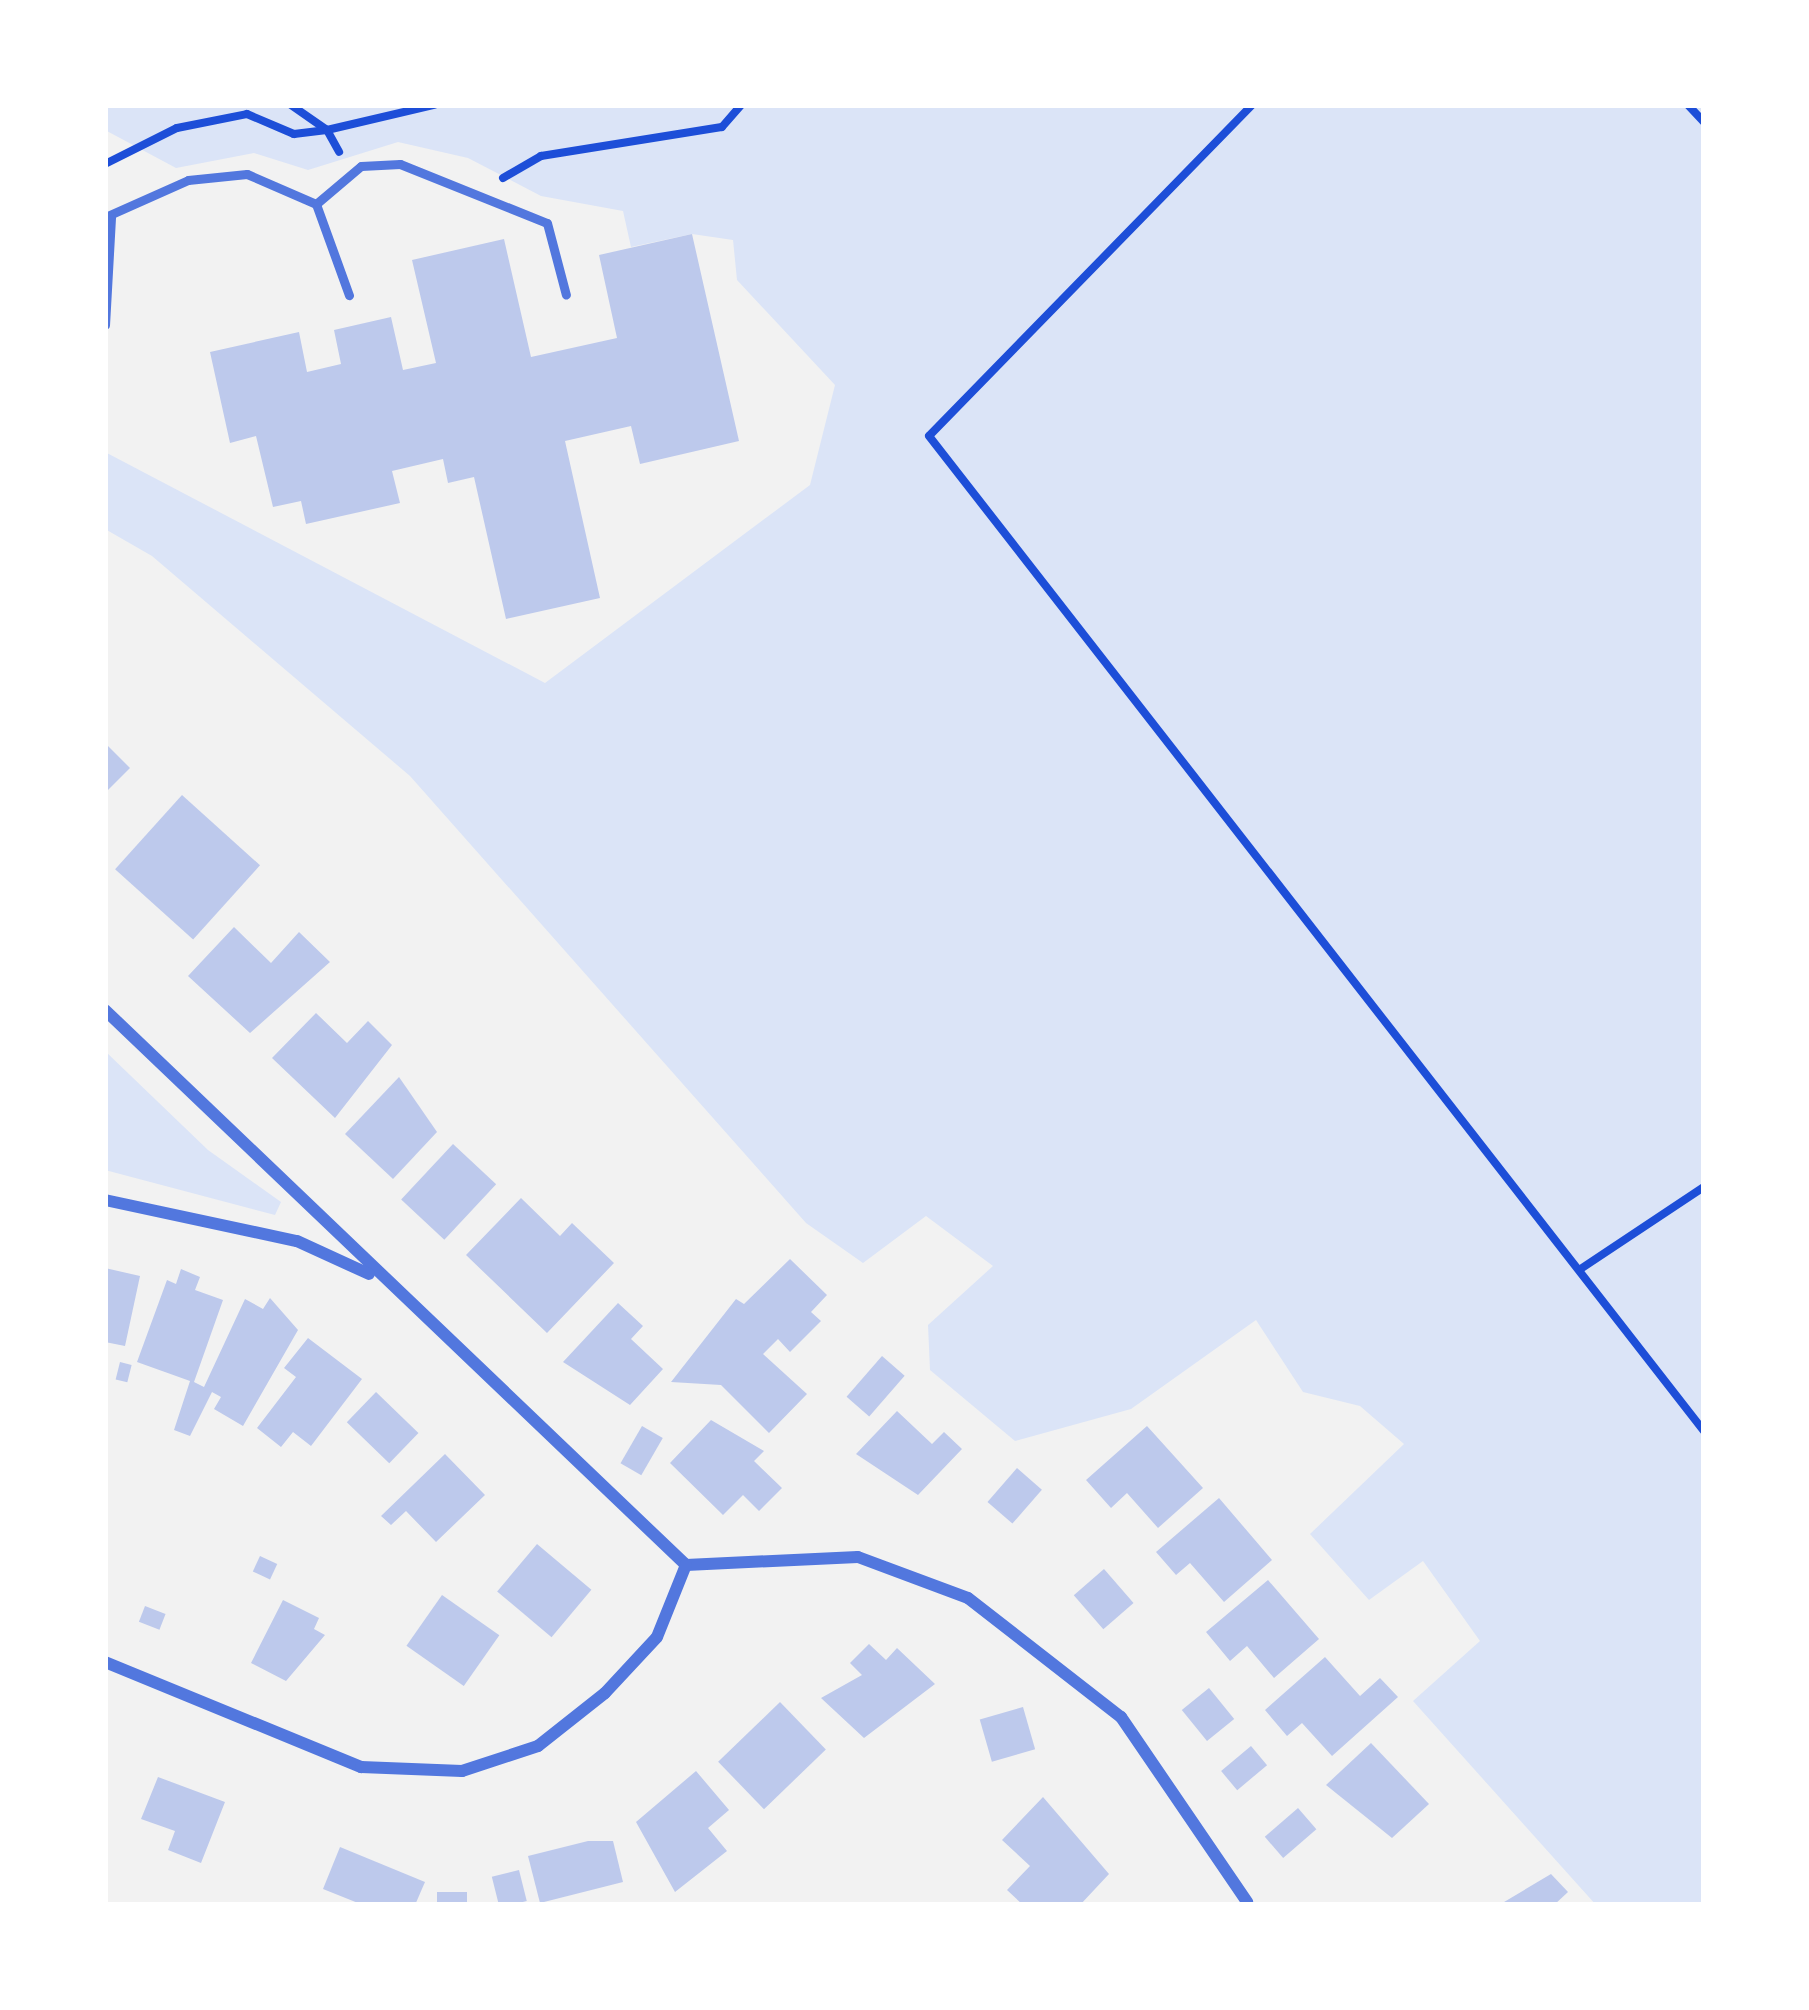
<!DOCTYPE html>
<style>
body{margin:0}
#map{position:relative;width:1809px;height:2010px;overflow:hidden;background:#f2f2f2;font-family:"Zilla Slab",serif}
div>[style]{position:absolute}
.green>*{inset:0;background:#dbe4f7}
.building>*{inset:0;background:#bdc9ec;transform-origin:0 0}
.path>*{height:8px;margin:-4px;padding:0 4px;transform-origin:4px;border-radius:4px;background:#1d4ed8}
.service>*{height:9px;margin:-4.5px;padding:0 4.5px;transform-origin:4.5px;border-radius:4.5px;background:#5277de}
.minor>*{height:12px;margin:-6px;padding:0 6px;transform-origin:6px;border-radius:6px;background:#5277de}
span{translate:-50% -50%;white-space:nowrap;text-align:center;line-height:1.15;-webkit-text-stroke:10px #fff;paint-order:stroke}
.frame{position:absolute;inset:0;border:108px solid #fff;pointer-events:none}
</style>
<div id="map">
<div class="green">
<i style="clip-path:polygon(105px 105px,1704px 105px,1704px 1905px,1596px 1905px,1413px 1701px,1480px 1641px,1423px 1561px,1369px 1600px,1310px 1534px,1404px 1444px,1360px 1406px,1303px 1392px,1256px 1320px,1131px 1409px,1015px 1441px,930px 1370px,928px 1325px,993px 1266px,926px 1216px,863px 1263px,806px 1223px,410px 776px,152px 556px,105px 529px,105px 452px,545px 683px,810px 485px,835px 385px,737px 280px,733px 240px,692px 234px,631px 247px,623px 211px,541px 196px,468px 158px,398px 142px,308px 170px,254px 153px,176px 168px,105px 130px)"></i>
<i style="clip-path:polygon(105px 1051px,208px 1150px,281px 1202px,275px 1215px,105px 1170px)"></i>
</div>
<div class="building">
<i style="clip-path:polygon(692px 234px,739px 441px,640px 464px,631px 426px,565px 441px,600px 598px,506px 619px,474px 477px,448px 483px,443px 459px,392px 471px,400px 503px,306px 524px,301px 501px,273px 507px,256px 436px,230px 443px,210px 352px,299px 332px,307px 372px,341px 364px,334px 330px,391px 317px,403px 370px,436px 363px,412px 260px,504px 239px,531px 357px,617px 338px,599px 255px)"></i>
<i style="clip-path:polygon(105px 743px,130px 768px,105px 793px)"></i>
<i style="left:182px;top:795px;width:105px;height:100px;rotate:42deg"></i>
<i style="clip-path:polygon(234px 927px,271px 963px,299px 932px,330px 962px,250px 1033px,188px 976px)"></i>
<i style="clip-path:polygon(316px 1013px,347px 1043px,368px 1021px,392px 1045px,335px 1118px,272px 1058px)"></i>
<i style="clip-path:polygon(399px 1077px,437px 1132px,393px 1179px,345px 1134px)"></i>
<i style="left:453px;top:1144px;width:59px;height:76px;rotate:43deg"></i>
<i style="clip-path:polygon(521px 1198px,560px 1236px,572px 1223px,614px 1263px,547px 1333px,466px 1255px)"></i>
<i style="clip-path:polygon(790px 1259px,827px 1295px,811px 1312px,821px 1321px,790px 1352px,778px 1339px,763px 1354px,807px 1394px,769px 1433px,721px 1385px,671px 1382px,736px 1299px,744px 1304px)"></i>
<i style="clip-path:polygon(105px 1268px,140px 1276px,125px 1346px,105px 1342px)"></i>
<i style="clip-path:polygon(181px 1269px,200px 1277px,195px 1290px,223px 1300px,194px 1382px,204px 1387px,245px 1299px,263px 1309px,270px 1298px,298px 1330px,243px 1426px,214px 1409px,221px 1397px,212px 1392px,190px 1436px,174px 1430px,190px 1381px,137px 1362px,167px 1280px,176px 1284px)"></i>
<i style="clip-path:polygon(618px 1303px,643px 1326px,631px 1339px,663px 1369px,630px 1405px,563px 1362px)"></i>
<i style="clip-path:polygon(308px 1338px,362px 1379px,311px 1446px,293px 1432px,281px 1447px,257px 1428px,296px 1377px,284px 1368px)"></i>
<i style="left:882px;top:1356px;width:30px;height:54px;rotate:41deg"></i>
<i style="left:120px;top:1362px;width:12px;height:18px;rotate:14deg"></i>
<i style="left:376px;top:1392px;width:59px;height:42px;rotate:44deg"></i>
<i style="clip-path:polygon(897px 1411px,932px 1444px,944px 1432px,962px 1449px,918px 1495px,856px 1454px)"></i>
<i style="clip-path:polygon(711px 1420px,764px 1451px,754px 1461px,782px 1488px,759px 1511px,743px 1495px,723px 1515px,670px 1463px)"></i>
<i style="left:642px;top:1426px;width:24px;height:43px;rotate:30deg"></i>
<i style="clip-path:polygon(1147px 1426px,1203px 1488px,1158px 1528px,1127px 1493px,1111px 1508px,1086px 1480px)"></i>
<i style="clip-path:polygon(445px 1454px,485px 1495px,436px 1542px,406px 1511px,391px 1525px,381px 1516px)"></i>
<i style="left:1017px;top:1468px;width:33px;height:45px;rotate:41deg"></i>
<i style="clip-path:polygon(1219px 1498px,1272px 1560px,1224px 1602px,1190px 1563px,1176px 1575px,1156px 1552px)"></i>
<i style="left:537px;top:1544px;width:71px;height:62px;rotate:40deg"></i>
<i style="left:260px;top:1556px;width:19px;height:17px;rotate:25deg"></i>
<i style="left:1104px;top:1569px;width:45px;height:40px;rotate:49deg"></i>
<i style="clip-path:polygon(1268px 1580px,1319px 1639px,1274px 1678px,1247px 1646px,1230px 1661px,1206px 1632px)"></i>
<i style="left:442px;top:1595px;width:70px;height:62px;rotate:35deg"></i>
<i style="clip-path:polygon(283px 1600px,319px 1618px,314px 1629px,325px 1635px,286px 1681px,251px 1663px)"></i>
<i style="left:145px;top:1606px;width:22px;height:17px;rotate:21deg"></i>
<i style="clip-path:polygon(869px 1644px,886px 1660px,897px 1648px,935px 1684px,864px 1738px,821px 1698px,862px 1675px,850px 1663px)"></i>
<i style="clip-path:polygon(1325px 1657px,1360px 1696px,1380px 1678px,1398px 1697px,1332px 1756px,1302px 1723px,1287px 1736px,1265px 1710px)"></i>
<i style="left:1209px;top:1688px;width:40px;height:35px;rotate:51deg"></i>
<i style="left:780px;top:1702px;width:66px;height:86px;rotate:46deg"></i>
<i style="left:1023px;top:1707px;width:44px;height:45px;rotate:74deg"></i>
<i style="clip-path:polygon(1371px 1743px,1429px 1804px,1392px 1838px,1326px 1785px)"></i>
<i style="left:1251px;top:1746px;width:25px;height:39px;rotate:50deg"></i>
<i style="clip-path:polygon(696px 1771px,729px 1810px,708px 1828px,727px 1851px,675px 1892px,636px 1822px)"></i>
<i style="clip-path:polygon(158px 1777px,225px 1802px,201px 1863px,168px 1850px,175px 1831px,141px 1819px)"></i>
<i style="clip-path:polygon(1043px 1797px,1109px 1874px,1080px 1905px,1023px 1905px,1007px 1890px,1030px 1866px,1002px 1840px)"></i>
<i style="left:1298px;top:1808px;width:28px;height:44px;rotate:49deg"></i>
<i style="clip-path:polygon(588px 1841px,613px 1841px,623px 1882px,540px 1903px,528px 1856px)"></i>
<i style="clip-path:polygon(340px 1847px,425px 1882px,415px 1905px,363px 1905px,323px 1889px)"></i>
<i style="left:519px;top:1870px;width:32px;height:28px;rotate:76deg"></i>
<i style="clip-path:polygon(1551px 1874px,1568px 1892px,1554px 1905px,1499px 1905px)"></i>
<i style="left:437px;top:1892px;width:30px;height:13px"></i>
</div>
<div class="path">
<i style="left:291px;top:105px;width:44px;rotate:34.8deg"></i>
<i style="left:327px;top:130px;width:110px;rotate:-13.2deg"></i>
<i style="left:1252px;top:105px;width:462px;rotate:134.3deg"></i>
<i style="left:929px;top:436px;width:1261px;rotate:52.09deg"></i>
<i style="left:1688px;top:105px;width:23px;rotate:47deg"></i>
<i style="left:105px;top:164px;width:80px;rotate:-26.6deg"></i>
<i style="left:177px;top:128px;width:71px;rotate:-11.3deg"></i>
<i style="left:247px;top:114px;width:51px;rotate:23.1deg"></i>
<i style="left:294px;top:134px;width:33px;rotate:-7deg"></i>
<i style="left:327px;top:130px;width:25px;rotate:61deg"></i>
<i style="left:503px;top:178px;width:44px;rotate:-30.1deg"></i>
<i style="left:541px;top:156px;width:183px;rotate:-9.1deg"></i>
<i style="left:722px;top:127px;width:29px;rotate:-49deg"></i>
<i style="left:1582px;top:1268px;width:146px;rotate:-33.6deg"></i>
</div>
<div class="service">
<i style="left:316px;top:204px;width:59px;rotate:-40.2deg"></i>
<i style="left:361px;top:166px;width:39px;rotate:-3deg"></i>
<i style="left:400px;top:164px;width:158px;rotate:21.9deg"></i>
<i style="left:547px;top:223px;width:74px;rotate:75.2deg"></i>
<i style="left:105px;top:217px;width:91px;rotate:-24deg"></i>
<i style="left:188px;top:180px;width:59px;rotate:-5.8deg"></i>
<i style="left:247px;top:174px;width:75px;rotate:23.5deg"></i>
<i style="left:316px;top:204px;width:97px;rotate:70.1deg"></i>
<i style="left:105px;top:325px;width:109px;rotate:-86.8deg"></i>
</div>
<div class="minor">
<i style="left:105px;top:1010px;width:803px;rotate:43.69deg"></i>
<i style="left:105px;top:1200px;width:196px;rotate:12.1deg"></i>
<i style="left:297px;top:1241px;width:79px;rotate:24.6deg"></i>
<i style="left:686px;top:1565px;width:172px;rotate:-2.7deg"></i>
<i style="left:858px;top:1557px;width:117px;rotate:20.4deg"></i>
<i style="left:968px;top:1598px;width:194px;rotate:37.9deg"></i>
<i style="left:1121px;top:1717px;width:224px;rotate:55.7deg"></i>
<i style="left:105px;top:1662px;width:277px;rotate:22.3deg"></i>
<i style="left:361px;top:1767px;width:101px;rotate:2.3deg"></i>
<i style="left:462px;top:1771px;width:80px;rotate:-18.2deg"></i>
<i style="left:538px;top:1746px;width:85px;rotate:-38.3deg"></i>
<i style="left:605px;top:1693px;width:76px;rotate:-47.1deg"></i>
<i style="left:657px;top:1637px;width:78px;rotate:-68.1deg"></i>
</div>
<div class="frame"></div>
</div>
